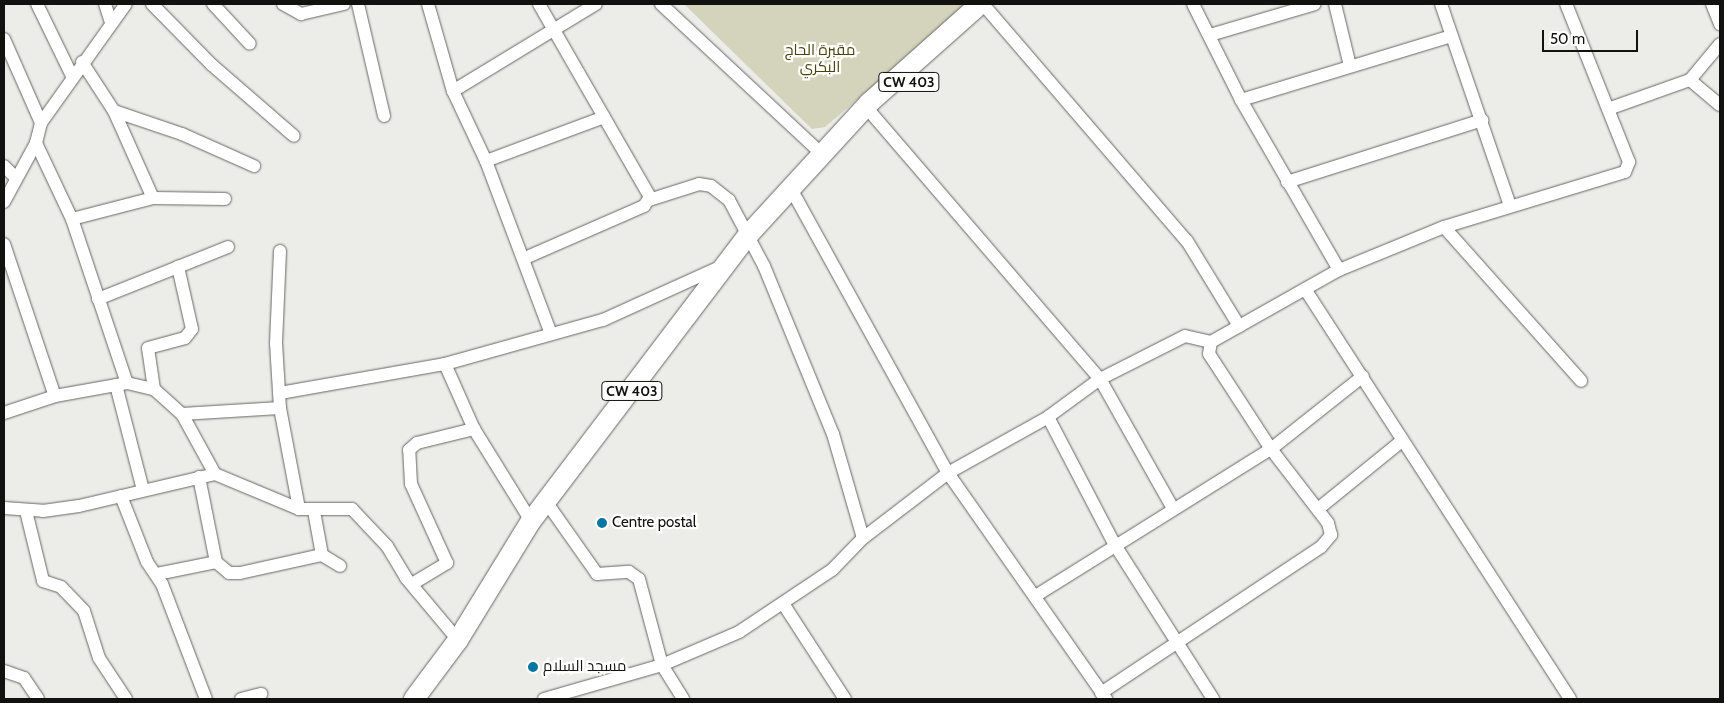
<!DOCTYPE html>
<meta charset="utf-8">
<style>
body{margin:0}
#map{position:relative;width:1724px;height:703px;overflow:hidden;background:#ecece9;font-family:Cabin,Cairo,sans-serif}
div>[style]{position:absolute}
.green>*{inset:0;background:#d4d3bc}
.roads{filter:drop-shadow(0 0 1px #666663) drop-shadow(0 0 1px #666663)}
.minor>*{height:12px;margin:-6px;padding:0 6px;transform-origin:6px;border-radius:6px;background:#fff}
.primary>*{height:20px;margin:-10px;padding:0 10px;transform-origin:10px;border-radius:10px;background:#fff}
.dots>*{width:14px;height:14px;translate:-50% -50%;box-sizing:border-box;border:2px solid #fffffe;border-radius:50%}
span{translate:-50% -50%;white-space:nowrap;text-align:center;line-height:1.15;-webkit-text-stroke:4.5px #fffffe;paint-order:stroke}
.shield-label span{padding:1px 4px;background:#fffffe;border:1px solid;border-radius:4px;-webkit-text-stroke-width:0}
.shield-label{font-size:14px;color:#111110;font-weight:700}
.park-label{font-size:15px;color:#47430e}
.poi-label{font-size:15px;color:#111110}
.left{translate:0 -50%;text-align:left}
.frame{position:absolute;inset:0;border:5px solid #111110;pointer-events:none}
.scale{position:absolute;left:1542px;top:30px;width:96px;height:22px;box-sizing:border-box;border:2px solid #111110;border-top:0;padding-left:6px;font-size:15px;line-height:18px;white-space:nowrap;color:#111110;-webkit-text-stroke:4px #fffffe;paint-order:stroke}
</style>
<div id="map">
<div class="green">
<i style="clip-path:polygon(684px 4px,971px 4px,825px 127px,812px 129px)"></i>
</div>
<div class="roads">
<div class="minor">
<i style="left:37px;top:4px;width:80px;rotate:64.1deg"></i>
<i style="left:105px;top:4px;width:19px;rotate:72deg"></i>
<i style="left:152px;top:4px;width:86px;rotate:45.5deg"></i>
<i style="left:212px;top:65px;width:108px;rotate:40.9deg"></i>
<i style="left:213px;top:4px;width:54px;rotate:47.2deg"></i>
<i style="left:283px;top:4px;width:21px;rotate:29deg"></i>
<i style="left:301px;top:14px;width:44px;rotate:-13.1deg"></i>
<i style="left:358px;top:4px;width:115px;rotate:76.9deg"></i>
<i style="left:428px;top:4px;width:91px;rotate:74deg"></i>
<i style="left:453px;top:91px;width:77px;rotate:64.8deg"></i>
<i style="left:486px;top:161px;width:185px;rotate:69.4deg"></i>
<i style="left:661px;top:4px;width:219px;rotate:43deg"></i>
<i style="left:1193px;top:4px;width:107px;rotate:63.4deg"></i>
<i style="left:1241px;top:100px;width:196px;rotate:60deg"></i>
<i style="left:1335px;top:4px;width:64px;rotate:76.4deg"></i>
<i style="left:1441px;top:4px;width:213px;rotate:71.1deg"></i>
<i style="left:1712px;top:4px;width:22px;rotate:68deg"></i>
<i style="left:988px;top:10px;width:305px;rotate:49.3deg"></i>
<i style="left:1187px;top:241px;width:100px;rotate:58.5deg"></i>
<i style="left:1210px;top:35px;width:109px;rotate:-16.4deg"></i>
<i style="left:4px;top:39px;width:92px;rotate:66.2deg"></i>
<i style="left:82px;top:62px;width:59px;rotate:56.9deg"></i>
<i style="left:114px;top:111px;width:95px;rotate:65.9deg"></i>
<i style="left:1690px;top:80px;width:39px;rotate:40deg"></i>
<i style="left:453px;top:91px;width:167px;rotate:-31.3deg"></i>
<i style="left:1241px;top:100px;width:220px;rotate:-16.9deg"></i>
<i style="left:1608px;top:109px;width:87px;rotate:-19.5deg"></i>
<i style="left:1690px;top:80px;width:47px;rotate:-50.2deg"></i>
<i style="left:114px;top:111px;width:72px;rotate:18.7deg"></i>
<i style="left:182px;top:134px;width:79px;rotate:24deg"></i>
<i style="left:872px;top:114px;width:350px;rotate:49.3deg"></i>
<i style="left:1100px;top:379px;width:147px;rotate:60.6deg"></i>
<i style="left:36px;top:143px;width:84px;rotate:64.7deg"></i>
<i style="left:72px;top:219px;width:173px;rotate:71.5deg"></i>
<i style="left:486px;top:161px;width:126px;rotate:-20.4deg"></i>
<i style="left:4px;top:166px;width:17px;rotate:45deg"></i>
<i style="left:1287px;top:182px;width:205px;rotate:-17.6deg"></i>
<i style="left:790px;top:187px;width:327px;rotate:61.1deg"></i>
<i style="left:948px;top:473px;width:276px;rotate:55deg"></i>
<i style="left:649px;top:200px;width:52px;rotate:-17.7deg"></i>
<i style="left:699px;top:184px;width:12px;rotate:9deg"></i>
<i style="left:711px;top:186px;width:23px;rotate:38deg"></i>
<i style="left:729px;top:200px;width:75px;rotate:62.1deg"></i>
<i style="left:764px;top:266px;width:182px;rotate:67.7deg"></i>
<i style="left:833px;top:434px;width:108px;rotate:73.9deg"></i>
<i style="left:4px;top:202px;width:67px;rotate:-61.5deg"></i>
<i style="left:36px;top:143px;width:21px;rotate:-76deg"></i>
<i style="left:41px;top:123px;width:146px;rotate:-54.5deg"></i>
<i style="left:72px;top:219px;width:84px;rotate:-14.5deg"></i>
<i style="left:153px;top:198px;width:72px;rotate:0.8deg"></i>
<i style="left:1444px;top:227px;width:206px;rotate:48.3deg"></i>
<i style="left:4px;top:244px;width:160px;rotate:71.5deg"></i>
<i style="left:280px;top:251px;width:92px;rotate:92.5deg"></i>
<i style="left:276px;top:343px;width:65px;rotate:86.5deg"></i>
<i style="left:280px;top:408px;width:103px;rotate:79.3deg"></i>
<i style="left:525px;top:258px;width:130px;rotate:-23.6deg"></i>
<i style="left:644px;top:206px;width:11px;rotate:-56deg"></i>
<i style="left:650px;top:197px;width:223px;rotate:-119.9deg"></i>
<i style="left:1305px;top:289px;width:488px;rotate:57.1deg"></i>
<i style="left:98px;top:299px;width:140px;rotate:-21.8deg"></i>
<i style="left:445px;top:364px;width:71px;rotate:66deg"></i>
<i style="left:474px;top:429px;width:108px;rotate:58.2deg"></i>
<i style="left:116px;top:385px;width:108px;rotate:75.6deg"></i>
<i style="left:154px;top:389px;width:41px;rotate:-98.3deg"></i>
<i style="left:148px;top:348px;width:38px;rotate:-15deg"></i>
<i style="left:185px;top:338px;width:11px;rotate:-52deg"></i>
<i style="left:192px;top:329px;width:64px;rotate:-102.7deg"></i>
<i style="left:280px;top:393px;width:168px;rotate:-10deg"></i>
<i style="left:445px;top:364px;width:164px;rotate:-15.6deg"></i>
<i style="left:603px;top:320px;width:131px;rotate:-24.4deg"></i>
<i style="left:4px;top:413px;width:54px;rotate:-18.4deg"></i>
<i style="left:55px;top:396px;width:73px;rotate:-10.2deg"></i>
<i style="left:127px;top:383px;width:28px;rotate:13deg"></i>
<i style="left:154px;top:389px;width:38px;rotate:42deg"></i>
<i style="left:182px;top:414px;width:68px;rotate:61.2deg"></i>
<i style="left:215px;top:474px;width:91px;rotate:22.6deg"></i>
<i style="left:299px;top:509px;width:53px"></i>
<i style="left:352px;top:509px;width:51px;rotate:46.6deg"></i>
<i style="left:387px;top:546px;width:37px;rotate:59deg"></i>
<i style="left:406px;top:578px;width:81px;rotate:50deg"></i>
<i style="left:182px;top:414px;width:98px;rotate:-3.5deg"></i>
<i style="left:1048px;top:417px;width:144px;rotate:62.4deg"></i>
<i style="left:1115px;top:545px;width:183px;rotate:57.5deg"></i>
<i style="left:199px;top:477px;width:87px;rotate:78.7deg"></i>
<i style="left:121px;top:496px;width:71px;rotate:68.5deg"></i>
<i style="left:147px;top:562px;width:27px;rotate:56deg"></i>
<i style="left:162px;top:584px;width:123px;rotate:69.1deg"></i>
<i style="left:547px;top:503px;width:87px;rotate:54.8deg"></i>
<i style="left:597px;top:574px;width:32px;rotate:-4deg"></i>
<i style="left:629px;top:572px;width:12px;rotate:35deg"></i>
<i style="left:639px;top:579px;width:89px;rotate:75deg"></i>
<i style="left:662px;top:665px;width:40px;rotate:58deg"></i>
<i style="left:4px;top:508px;width:39px;rotate:4deg"></i>
<i style="left:43px;top:511px;width:36px;rotate:-8deg"></i>
<i style="left:79px;top:506px;width:140px;rotate:-13.2deg"></i>
<i style="left:1318px;top:509px;width:109px;rotate:-39.1deg"></i>
<i style="left:26px;top:511px;width:72px;rotate:76.3deg"></i>
<i style="left:43px;top:581px;width:19px;rotate:18deg"></i>
<i style="left:61px;top:587px;width:33px;rotate:46deg"></i>
<i style="left:84px;top:611px;width:49px;rotate:72.3deg"></i>
<i style="left:99px;top:658px;width:49px;rotate:56.6deg"></i>
<i style="left:322px;top:555px;width:21px;rotate:31deg"></i>
<i style="left:157px;top:574px;width:60px;rotate:-11.5deg"></i>
<i style="left:216px;top:562px;width:17px;rotate:40deg"></i>
<i style="left:229px;top:573px;width:11px"></i>
<i style="left:240px;top:573px;width:84px;rotate:-12.4deg"></i>
<i style="left:322px;top:555px;width:45px;rotate:-100.3deg"></i>
<i style="left:412px;top:584px;width:41px;rotate:-31deg"></i>
<i style="left:447px;top:563px;width:87px;rotate:-114.5deg"></i>
<i style="left:411px;top:484px;width:34px;rotate:-93deg"></i>
<i style="left:409px;top:450px;width:11px;rotate:-41deg"></i>
<i style="left:417px;top:443px;width:59px;rotate:-13.8deg"></i>
<i style="left:1037px;top:595px;width:276px;rotate:-32deg"></i>
<i style="left:1271px;top:449px;width:117px;rotate:-38.4deg"></i>
<i style="left:784px;top:605px;width:112px;rotate:57deg"></i>
<i style="left:4px;top:671px;width:21px;rotate:19deg"></i>
<i style="left:24px;top:678px;width:25px;rotate:56deg"></i>
<i style="left:1101px;top:693px;width:264px;rotate:-33.6deg"></i>
<i style="left:1321px;top:547px;width:16px;rotate:-50deg"></i>
<i style="left:1331px;top:535px;width:12px;rotate:-104deg"></i>
<i style="left:1328px;top:523px;width:93px;rotate:-127.6deg"></i>
<i style="left:1271px;top:449px;width:113px;rotate:-123.1deg"></i>
<i style="left:1209px;top:354px;width:12px;rotate:-81deg"></i>
<i style="left:1211px;top:342px;width:147px;rotate:-29.4deg"></i>
<i style="left:1339px;top:270px;width:113px;rotate:-22.3deg"></i>
<i style="left:1444px;top:227px;width:189px;rotate:-16.9deg"></i>
<i style="left:1625px;top:172px;width:11px;rotate:-68deg"></i>
<i style="left:1629px;top:162px;width:170px;rotate:-111.7deg"></i>
<i style="left:241px;top:699px;width:21px;rotate:-14deg"></i>
<i style="left:544px;top:699px;width:123px;rotate:-16.1deg"></i>
<i style="left:662px;top:665px;width:84px;rotate:-23.2deg"></i>
<i style="left:739px;top:632px;width:112px;rotate:-33.7deg"></i>
<i style="left:832px;top:570px;width:45px;rotate:-45.9deg"></i>
<i style="left:863px;top:538px;width:107px;rotate:-37.4deg"></i>
<i style="left:948px;top:473px;width:115px;rotate:-29.2deg"></i>
<i style="left:1048px;top:417px;width:64px;rotate:-36.2deg"></i>
<i style="left:1100px;top:379px;width:95px;rotate:-26.8deg"></i>
<i style="left:1185px;top:336px;width:27px;rotate:13deg"></i>
</div>
<div class="primary">
<i style="left:414px;top:699px;width:74px;rotate:-53.3deg"></i>
<i style="left:458px;top:640px;width:140px;rotate:-58.5deg"></i>
<i style="left:531px;top:521px;width:360px;rotate:-52.8deg"></i>
<i style="left:749px;top:234px;width:178px;rotate:-47.5deg"></i>
<i style="left:869px;top:103px;width:149px;rotate:-41.7deg"></i>
</div>
</div>
<div class="dots">
<i style="left:602px;top:523px;background:#0677a1"></i>
<i style="left:533px;top:667px;background:#0677a1"></i>
</div>
<div class="shield-label">
<span style="left:909px;top:82px">CW 403</span>
<span style="left:632px;top:391px">CW 403</span>
</div>
<div class="park-label">
<span style="left:820px;top:59px">مقبرة الحاج<br>البكري</span>
</div>
<div class="poi-label">
<span class="left" style="left:612px;top:523px">Centre postal</span>
<span class="left" style="left:543px;top:667px">مسجد السلام</span>
</div>
<div class="frame"></div>
<div class="scale">50 m</div>
</div>
